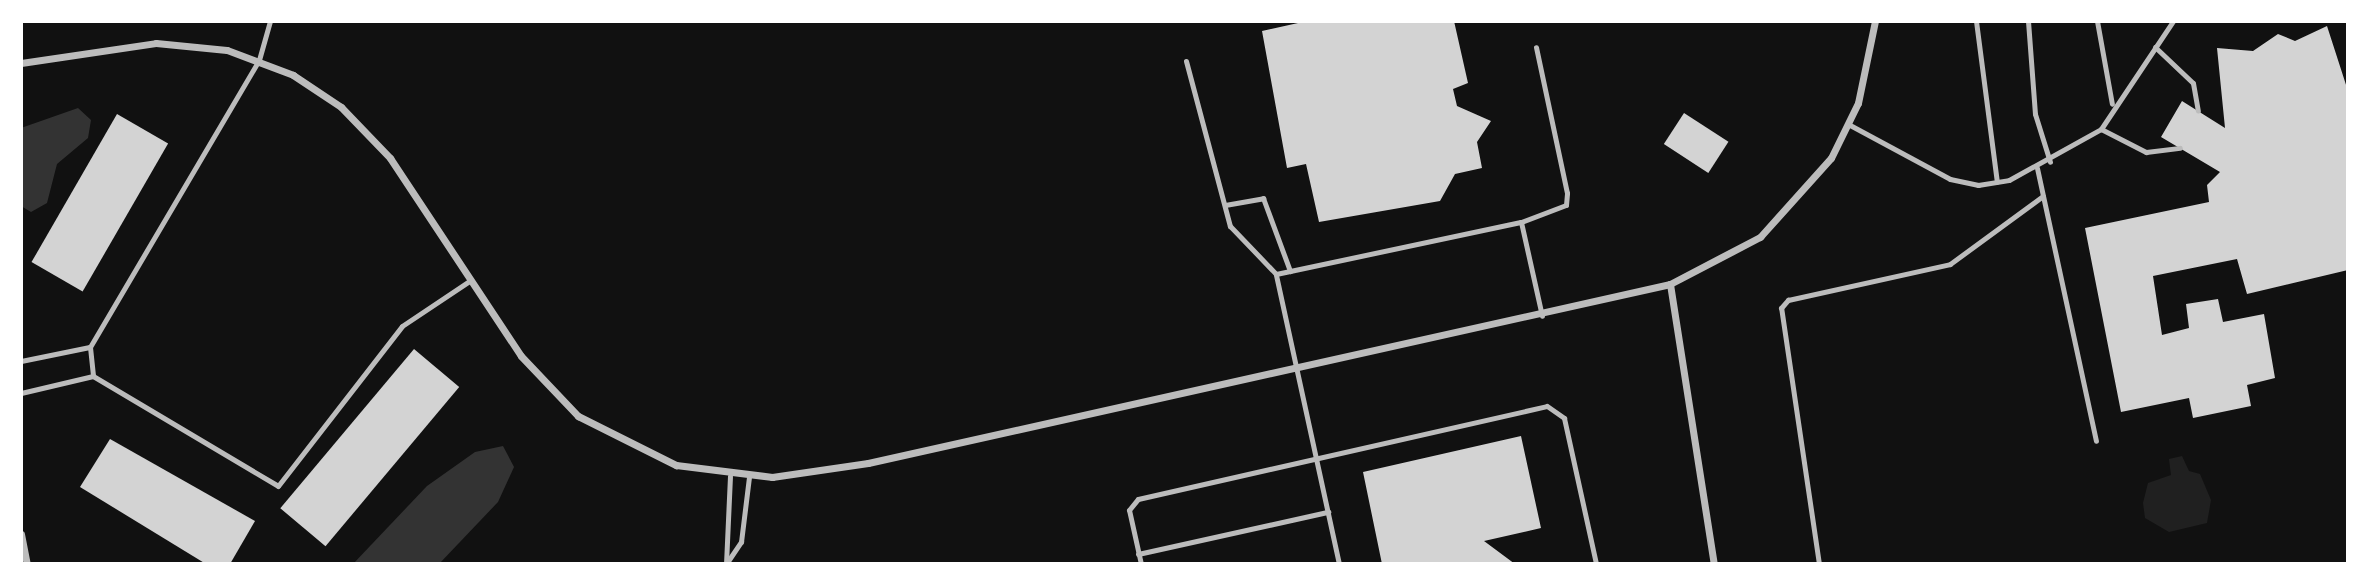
<!DOCTYPE html>
<style>
body{margin:0}
#map{position:relative;width:2369px;height:585px;overflow:hidden;background:#111;font-family:Barlow,sans-serif}
div>[style]{position:absolute}
.green>*{inset:0;background:#202020}
.water>*{inset:0;background:#333}
.building>*{inset:0;background:#d3d3d3;transform-origin:0 0}
.service>*{height:5px;margin:-2.5px;padding:0 2.5px;transform-origin:2.5px;border-radius:2.5px;background:#bcbcbc}
.minor>*{height:7px;margin:-3.5px;padding:0 3.5px;transform-origin:3.5px;border-radius:3.5px;background:#bcbcbc}
span{translate:-50% -50%;white-space:nowrap;text-align:center;line-height:1.15;-webkit-text-stroke:7px #fff;paint-order:stroke}
.frame{position:absolute;inset:0;border:23px solid #fff;pointer-events:none}
</style>
<div id="map">
<div class="green">
<i style="clip-path:polygon(2182px 456px,2189px 471px,2200px 474px,2211px 500px,2207px 523px,2169px 532px,2145px 518px,2143px 503px,2148px 483px,2171px 475px,2169px 459px)"></i>
</div>
<div class="water">
<i style="clip-path:polygon(78px 108px,91px 120px,88px 138px,57px 164px,47px 203px,31px 212px,21px 206px,21px 128px)"></i>
<i style="clip-path:polygon(503px 446px,514px 467px,498px 502px,439px 564px,353px 564px,427px 486px,475px 452px)"></i>
</div>
<div class="building">
<i style="clip-path:polygon(1307px 21px,1454px 21px,1468px 83px,1453px 89px,1457px 106px,1491px 121px,1477px 142px,1482px 168px,1455px 174px,1440px 201px,1319px 222px,1306px 164px,1287px 168px,1262px 31px)"></i>
<i style="clip-path:polygon(2327px 26px,2348px 91px,2348px 270px,2247px 294px,2237px 259px,2153px 276px,2162px 335px,2189px 328px,2186px 304px,2218px 299px,2223px 322px,2264px 314px,2275px 378px,2247px 385px,2251px 406px,2193px 418px,2189px 398px,2121px 412px,2085px 228px,2209px 202px,2207px 185px,2220px 172px,2161px 137px,2182px 101px,2225px 128px,2217px 48px,2253px 51px,2278px 34px,2295px 41px)"></i>
<i style="left:1684px;top:113px;width:53px;height:37px;rotate:33deg"></i>
<i style="left:117px;top:114px;width:59px;height:171px;rotate:30deg"></i>
<i style="left:414px;top:349px;width:59px;height:208px;rotate:40deg"></i>
<i style="clip-path:polygon(1521px 436px,1541px 528px,1484px 541px,1515px 564px,1382px 564px,1363px 472px)"></i>
<i style="clip-path:polygon(110px 439px,255px 521px,230px 564px,206px 564px,80px 487px)"></i>
</div>
<div class="service">
<i style="left:270px;top:21px;width:41px;rotate:105.8deg"></i>
<i style="left:259px;top:60px;width:333px;rotate:120.5deg"></i>
<i style="left:90px;top:347px;width:29px;rotate:84deg"></i>
<i style="left:93px;top:376px;width:215px;rotate:30.7deg"></i>
<i style="left:278px;top:486px;width:202px;rotate:-52.2deg"></i>
<i style="left:402px;top:326px;width:83px;rotate:-33.7deg"></i>
<i style="left:1976px;top:21px;width:162px;rotate:82.6deg"></i>
<i style="left:2028px;top:21px;width:93px;rotate:85.7deg"></i>
<i style="left:2035px;top:114px;width:50px;rotate:72.6deg"></i>
<i style="left:2097px;top:21px;width:84px;rotate:79.8deg"></i>
<i style="left:2155px;top:47px;width:52px;rotate:43.5deg"></i>
<i style="left:2193px;top:83px;width:28px;rotate:80deg"></i>
<i style="left:1186px;top:61px;width:171px;rotate:75.1deg"></i>
<i style="left:1230px;top:226px;width:66px;rotate:46.2deg"></i>
<i style="left:1848px;top:124px;width:116px;rotate:28.3deg"></i>
<i style="left:1950px;top:179px;width:29px;rotate:12deg"></i>
<i style="left:1978px;top:185px;width:31px;rotate:-9deg"></i>
<i style="left:2009px;top:180px;width:105px;rotate:-29deg"></i>
<i style="left:2101px;top:129px;width:130px;rotate:-56.3deg"></i>
<i style="left:2101px;top:129px;width:51px;rotate:27.1deg"></i>
<i style="left:2146px;top:152px;width:34px;rotate:-7deg"></i>
<i style="left:2037px;top:168px;width:279px;rotate:77.8deg"></i>
<i style="left:1225px;top:205px;width:39px;rotate:-10deg"></i>
<i style="left:1263px;top:198px;width:78px;rotate:69.7deg"></i>
<i style="left:1521px;top:222px;width:48px;rotate:-20.7deg"></i>
<i style="left:1566px;top:205px;width:12px;rotate:-85deg"></i>
<i style="left:1567px;top:193px;width:149px;rotate:-102deg"></i>
<i style="left:21px;top:361px;width:70px;rotate:-11.5deg"></i>
<i style="left:21px;top:393px;width:74px;rotate:-13.3deg"></i>
<i style="left:1138px;top:554px;width:195px;rotate:-12.5deg"></i>
<i style="left:726px;top:564px;width:27px;rotate:-56deg"></i>
<i style="left:741px;top:542px;width:65px;rotate:-83deg"></i>
<i style="left:726px;top:564px;width:88px;rotate:-87.4deg"></i>
<i style="left:1141px;top:564px;width:55px;rotate:-102.5deg"></i>
<i style="left:1129px;top:510px;width:14px;rotate:-51deg"></i>
<i style="left:1138px;top:499px;width:419px;rotate:-12.8deg"></i>
<i style="left:1547px;top:406px;width:21px;rotate:35deg"></i>
<i style="left:1564px;top:418px;width:149px;rotate:77.6deg"></i>
<i style="left:1339px;top:564px;width:297px;rotate:-102.3deg"></i>
<i style="left:1276px;top:274px;width:250px;rotate:-12deg"></i>
<i style="left:1521px;top:222px;width:96px;rotate:77.4deg"></i>
<i style="left:1819px;top:564px;width:259px;rotate:-98.4deg"></i>
<i style="left:1781px;top:308px;width:11px;rotate:-49deg"></i>
<i style="left:1788px;top:300px;width:166px;rotate:-12.5deg"></i>
<i style="left:1950px;top:264px;width:115px;rotate:-36.2deg"></i>
</div>
<div class="minor">
<i style="left:21px;top:63px;width:136px;rotate:-8.4deg"></i>
<i style="left:156px;top:43px;width:71px;rotate:5.6deg"></i>
<i style="left:227px;top:50px;width:71px;rotate:20.7deg"></i>
<i style="left:293px;top:75px;width:58px;rotate:33.7deg"></i>
<i style="left:341px;top:107px;width:71px;rotate:46.1deg"></i>
<i style="left:390px;top:158px;width:237px;rotate:56.5deg"></i>
<i style="left:521px;top:356px;width:83px;rotate:46.5deg"></i>
<i style="left:578px;top:416px;width:110px;rotate:26.6deg"></i>
<i style="left:676px;top:465px;width:97px;rotate:7.1deg"></i>
<i style="left:772px;top:477px;width:97px;rotate:-8.3deg"></i>
<i style="left:868px;top:463px;width:822px;rotate:-12.58deg"></i>
<i style="left:1670px;top:284px;width:102px;rotate:-27.6deg"></i>
<i style="left:1760px;top:237px;width:106px;rotate:-48.1deg"></i>
<i style="left:1831px;top:158px;width:61px;rotate:-63.9deg"></i>
<i style="left:1858px;top:103px;width:84px;rotate:-78.3deg"></i>
<i style="left:1670px;top:284px;width:283px;rotate:81.1deg"></i>
<i style="left:21px;top:534px;width:31px;rotate:79deg"></i>
</div>
<div class="frame"></div>
</div>
